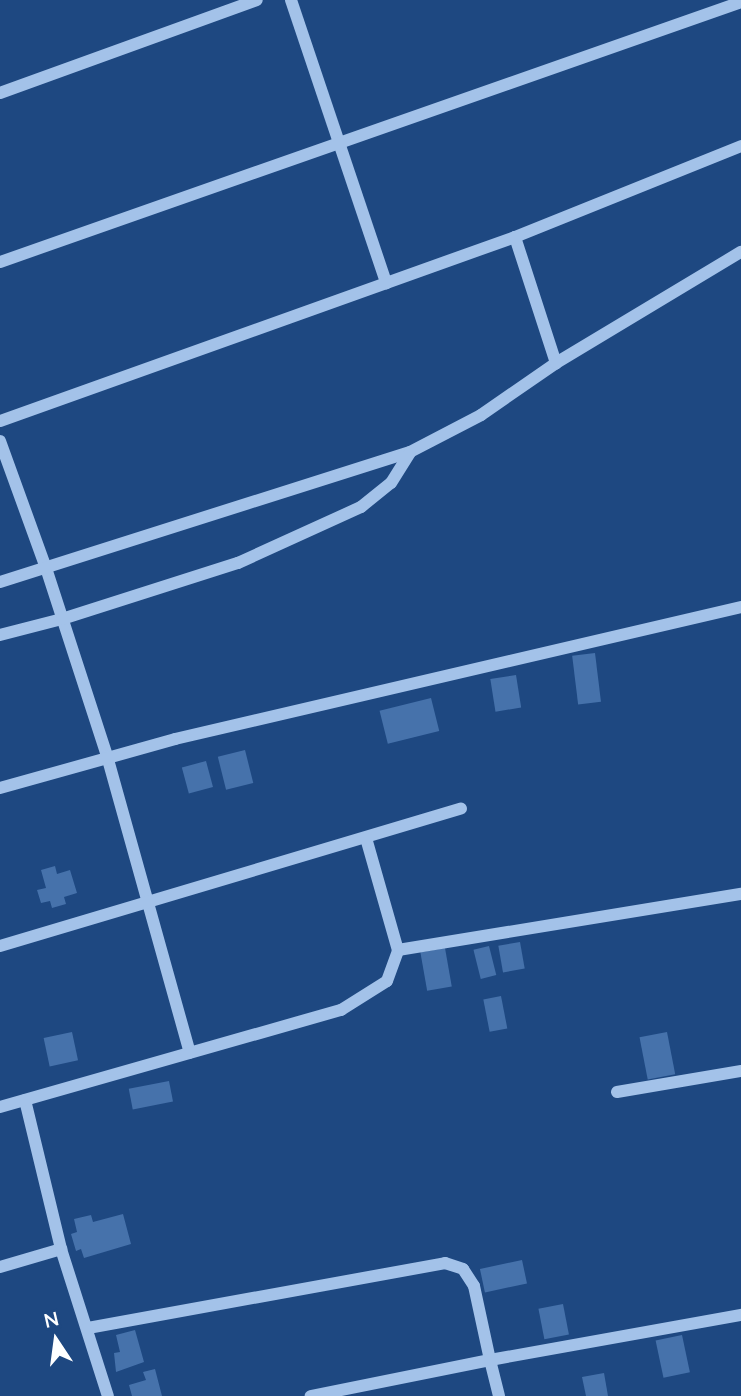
<!DOCTYPE html>
<style>
body{margin:0}
#map{position:relative;width:741px;height:1396px;overflow:hidden;background:#1e4881;font-family:Lato,sans-serif}
div>[style]{position:absolute}
.building>*{inset:0;background:#4672ab;transform-origin:0 0}
.minor>*{height:12px;margin:-6px;padding:0 6px;transform-origin:6px;border-radius:6px;background:#a3c2e9}
span{translate:-50% -50%;white-space:nowrap;text-align:center;line-height:1.15;-webkit-text-stroke:5px #1e4881;paint-order:stroke}
.north{position:absolute;left:21px;top:1305px;width:70px;height:70px;-webkit-text-stroke:5px #1e4881;paint-order:stroke;rotate:347deg;font-size:19px;font-weight:700;line-height:28px;text-align:center;color:#fff}
.north::after{content:'';display:block;margin:auto;width:24px;height:32px;background:#fff;clip-path:polygon(50% 0,100% 100%,50% 72%,0 100%)}
</style>
<div id="map">
<div class="building">
<i style="left:595px;top:653px;width:49px;height:23px;rotate:83deg"></i>
<i style="left:516px;top:675px;width:33px;height:26px;rotate:81deg"></i>
<i style="left:431px;top:698px;width:34px;height:53px;rotate:76deg"></i>
<i style="left:245px;top:750px;width:34px;height:28px;rotate:76deg"></i>
<i style="left:206px;top:761px;width:27px;height:25px;rotate:75deg"></i>
<i style="clip-path:polygon(55px 866px,57px 874px,70px 870px,77px 893px,64px 897px,66px 904px,52px 908px,50px 901px,41px 903px,37px 890px,46px 888px,41px 870px)"></i>
<i style="left:520px;top:942px;width:27px;height:22px;rotate:80deg"></i>
<i style="left:489px;top:946px;width:30px;height:16px;rotate:76deg"></i>
<i style="left:445px;top:948px;width:39px;height:25px;rotate:80deg"></i>
<i style="left:501px;top:996px;width:33px;height:18px;rotate:79deg"></i>
<i style="left:72px;top:1032px;width:29px;height:29px;rotate:78deg"></i>
<i style="left:667px;top:1032px;width:43px;height:28px;rotate:79deg"></i>
<i style="left:169px;top:1081px;width:21px;height:41px;rotate:79deg"></i>
<i style="clip-path:polygon(123px 1214px,131px 1244px,84px 1258px,81px 1249px,76px 1251px,71px 1234px,77px 1232px,74px 1219px,91px 1215px,93px 1222px)"></i>
<i style="left:522px;top:1260px;width:24px;height:43px;rotate:78deg"></i>
<i style="left:563px;top:1304px;width:31px;height:25px;rotate:79deg"></i>
<i style="clip-path:polygon(135px 1330px,144px 1362px,116px 1372px,114px 1353px,120px 1352px,116px 1335px)"></i>
<i style="left:682px;top:1335px;width:38px;height:27px;rotate:78deg"></i>
<i style="clip-path:polygon(155px 1369px,162px 1396px,132px 1396px,129px 1385px,146px 1380px,143px 1372px)"></i>
<i style="clip-path:polygon(604px 1373px,608px 1396px,586px 1396px,582px 1377px)"></i>
</div>
<div class="minor">
<i style="left:291px;top:0;width:299px;rotate:71.4deg"></i>
<i style="left:0;top:93px;width:273px;rotate:-19.9deg"></i>
<i style="left:515px;top:237px;width:133px;rotate:72deg"></i>
<i style="left:0;top:262px;width:785px;rotate:-19.33deg"></i>
<i style="left:0;top:421px;width:547px;rotate:-19.66deg"></i>
<i style="left:515px;top:237px;width:244px;rotate:-21.9deg"></i>
<i style="left:0;top:441px;width:135px;rotate:70.1deg"></i>
<i style="left:46px;top:568px;width:198px;rotate:72deg"></i>
<i style="left:107px;top:756px;width:308px;rotate:74.4deg"></i>
<i style="left:0;top:582px;width:430px;rotate:-17.6deg"></i>
<i style="left:410px;top:452px;width:80px;rotate:-27.5deg"></i>
<i style="left:481px;top:415px;width:91px;rotate:-34.7deg"></i>
<i style="left:556px;top:363px;width:216px;rotate:-31deg"></i>
<i style="left:0;top:635px;width:64px;rotate:-14.5deg"></i>
<i style="left:62px;top:619px;width:185px;rotate:-17.7deg"></i>
<i style="left:238px;top:563px;width:135px;rotate:-24.5deg"></i>
<i style="left:361px;top:507px;width:38px;rotate:-39deg"></i>
<i style="left:391px;top:483px;width:36px;rotate:-58deg"></i>
<i style="left:0;top:788px;width:182px;rotate:-15.6deg"></i>
<i style="left:175px;top:739px;width:581px;rotate:-13.13deg"></i>
<i style="left:366px;top:838px;width:116px;rotate:74.1deg"></i>
<i style="left:0;top:946px;width:481px;rotate:-16.6deg"></i>
<i style="left:617px;top:1092px;width:126px;rotate:-9.6deg"></i>
<i style="left:25px;top:1100px;width:153px;rotate:76.4deg"></i>
<i style="left:0;top:1107px;width:355px;rotate:-15.9deg"></i>
<i style="left:341px;top:1010px;width:54px;rotate:-32.2deg"></i>
<i style="left:387px;top:981px;width:33px;rotate:-70deg"></i>
<i style="left:398px;top:950px;width:348px;rotate:-9.3deg"></i>
<i style="left:0;top:1267px;width:64px;rotate:-16.4deg"></i>
<i style="left:61px;top:1249px;width:154px;rotate:72.3deg"></i>
<i style="left:88px;top:1328px;width:363px;rotate:-10.3deg"></i>
<i style="left:445px;top:1263px;width:19px;rotate:18deg"></i>
<i style="left:463px;top:1269px;width:20px;rotate:57deg"></i>
<i style="left:474px;top:1286px;width:76px;rotate:77.8deg"></i>
<i style="left:490px;top:1360px;width:183px;rotate:168.6deg"></i>
<i style="left:499px;top:1396px;width:37px;rotate:-104deg"></i>
<i style="left:490px;top:1360px;width:255px;rotate:-10.2deg"></i>
</div>
<div class="north">N</div>
</div>
